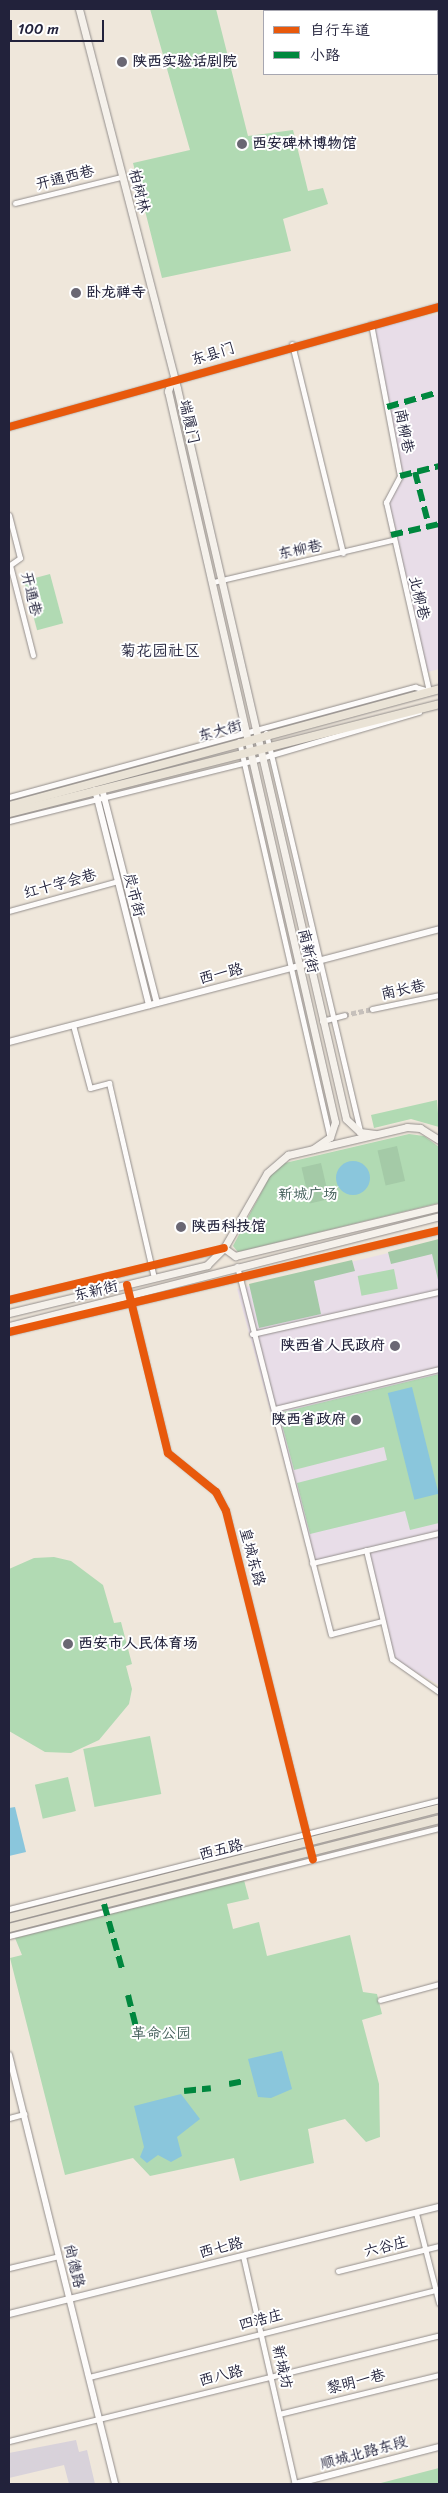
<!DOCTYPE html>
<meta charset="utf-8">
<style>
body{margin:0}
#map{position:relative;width:448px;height:2493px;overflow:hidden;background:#efe7db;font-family:Sriracha,"LXGW WenKai TC",sans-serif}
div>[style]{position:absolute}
.built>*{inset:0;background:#e8dde8}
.industrial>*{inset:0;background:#d8d2da}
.green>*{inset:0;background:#b1dab3;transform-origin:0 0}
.forest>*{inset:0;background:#a4caa7;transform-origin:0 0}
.water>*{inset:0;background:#8ac6dc;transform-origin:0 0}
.round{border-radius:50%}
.minor-tunnel>*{height:5px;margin-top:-2.5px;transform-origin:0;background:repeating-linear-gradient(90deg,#c6c0bb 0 5px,transparent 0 7.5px)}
.roads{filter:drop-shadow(0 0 1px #938e8c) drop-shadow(0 0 1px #938e8c)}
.minor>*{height:5px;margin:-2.5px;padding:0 2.5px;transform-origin:2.5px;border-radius:2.5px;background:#fdfbfa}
.tertiary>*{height:6px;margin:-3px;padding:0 3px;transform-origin:3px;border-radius:3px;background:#fdfbfa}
.secondary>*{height:7px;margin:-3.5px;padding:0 3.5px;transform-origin:3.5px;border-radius:3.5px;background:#f5f1eb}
.primary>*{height:8px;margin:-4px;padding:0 4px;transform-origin:4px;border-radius:4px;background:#eae3d6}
.quiet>*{height:6px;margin-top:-3px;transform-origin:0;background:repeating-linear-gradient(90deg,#00873e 0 12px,transparent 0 18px)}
.cycleway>*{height:8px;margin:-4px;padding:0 4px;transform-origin:4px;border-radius:4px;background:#e8590c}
.dots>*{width:14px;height:14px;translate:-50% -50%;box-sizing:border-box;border:2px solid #fff;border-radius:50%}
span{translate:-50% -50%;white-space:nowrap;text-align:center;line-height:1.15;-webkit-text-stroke:4px #fff;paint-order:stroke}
.poi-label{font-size:15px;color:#22223b;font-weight:700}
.left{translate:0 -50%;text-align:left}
.right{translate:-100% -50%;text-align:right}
.street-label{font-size:15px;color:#22223b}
.park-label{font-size:15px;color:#435f59}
.neighbourhood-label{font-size:16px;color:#22223b}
.frame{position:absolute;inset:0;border:10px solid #22223b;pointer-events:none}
.legend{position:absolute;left:263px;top:10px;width:175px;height:65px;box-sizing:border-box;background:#fff;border:1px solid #a7a7b1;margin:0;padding:6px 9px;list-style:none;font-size:15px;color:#22223b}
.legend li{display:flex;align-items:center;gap:10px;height:25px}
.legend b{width:25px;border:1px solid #a7a7b1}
.scale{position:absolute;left:10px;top:20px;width:94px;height:22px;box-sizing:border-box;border:2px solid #22223b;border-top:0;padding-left:6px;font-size:15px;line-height:18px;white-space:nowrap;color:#22223b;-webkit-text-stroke:4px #fff;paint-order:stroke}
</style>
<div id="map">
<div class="built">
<i style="clip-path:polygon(439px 314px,439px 669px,424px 673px,386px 502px,400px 476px,372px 327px)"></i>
<i style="clip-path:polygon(439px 1241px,439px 1685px,392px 1659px,365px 1550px,312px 1563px,237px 1289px)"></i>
</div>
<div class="industrial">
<i style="clip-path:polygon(76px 2440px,79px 2452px,87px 2450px,95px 2484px,69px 2484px,64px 2465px,9px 2478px,9px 2453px)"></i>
</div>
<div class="green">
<i style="clip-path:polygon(150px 9px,216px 9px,248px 136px,293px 130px,308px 191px,323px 188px,328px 204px,283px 219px,291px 251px,162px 278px,133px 163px,190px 150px)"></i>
<i style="left:50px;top:574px;width:51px;height:27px;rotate:75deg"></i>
<i style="clip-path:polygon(437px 1100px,439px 1127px,411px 1119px,374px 1128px,371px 1115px)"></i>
<i style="clip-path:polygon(409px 1134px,424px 1136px,439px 1147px,439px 1203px,238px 1252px,233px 1246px,272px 1172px,285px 1163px)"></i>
<i style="left:394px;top:1269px;width:20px;height:37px;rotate:79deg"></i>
<i style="clip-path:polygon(439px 1374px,439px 1523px,410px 1530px,405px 1511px,310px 1534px,297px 1483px,387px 1460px,384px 1447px,294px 1470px,279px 1413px)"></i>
<i style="clip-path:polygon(54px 1557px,71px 1561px,103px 1585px,114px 1623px,121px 1622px,132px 1664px,126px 1666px,132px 1689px,129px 1704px,99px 1740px,71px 1753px,45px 1752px,9px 1731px,9px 1569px,34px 1558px)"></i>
<i style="left:150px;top:1736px;width:59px;height:68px;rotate:79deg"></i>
<i style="left:68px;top:1777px;width:35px;height:34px;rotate:77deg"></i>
<i style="clip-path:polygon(244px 1880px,249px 1899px,227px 1904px,233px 1929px,259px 1922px,267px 1956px,350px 1935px,363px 1992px,377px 1994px,382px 2014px,362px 2020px,379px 2084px,380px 2137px,366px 2142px,345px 2119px,308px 2129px,314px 2163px,240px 2181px,234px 2158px,150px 2176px,133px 2158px,65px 2175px,10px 1958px,22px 1955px,15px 1938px)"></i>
<i style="clip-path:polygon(439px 2468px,439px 2484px,377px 2484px)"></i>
</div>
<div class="forest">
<i style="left:397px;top:1146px;width:36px;height:20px;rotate:77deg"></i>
<i style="left:321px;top:1163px;width:37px;height:20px;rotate:77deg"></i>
<i style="clip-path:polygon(439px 1239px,439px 1284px,432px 1254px,391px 1264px,388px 1252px)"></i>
<i style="clip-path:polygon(352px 1260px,355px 1271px,314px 1281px,321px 1314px,259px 1328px,249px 1284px)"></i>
</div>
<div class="water">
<i class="round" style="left:336px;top:1161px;width:34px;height:34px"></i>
<i style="left:412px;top:1387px;width:110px;height:25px;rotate:76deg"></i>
<i style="clip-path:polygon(15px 1807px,26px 1852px,9px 1856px,9px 1808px)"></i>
<i style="clip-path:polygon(282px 2051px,292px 2089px,271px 2098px,258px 2097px,248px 2059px)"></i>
<i style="clip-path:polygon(181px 2094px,200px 2119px,177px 2137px,182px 2156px,171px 2162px,158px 2155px,147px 2163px,140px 2157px,144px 2147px,134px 2106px)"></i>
</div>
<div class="minor-tunnel">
<i style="left:344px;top:1015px;width:29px;rotate:-12deg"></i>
</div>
<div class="roads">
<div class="minor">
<i style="left:15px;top:203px;width:109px;rotate:-13.8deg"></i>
<i style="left:371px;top:324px;width:155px;rotate:79.2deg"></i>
<i style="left:400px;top:476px;width:30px;rotate:118deg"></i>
<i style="left:386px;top:502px;width:195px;rotate:77.2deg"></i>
<i style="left:292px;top:344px;width:215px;rotate:76.3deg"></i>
<i style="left:9px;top:515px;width:44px;rotate:75.7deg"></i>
<i style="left:20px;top:558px;width:12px;rotate:145deg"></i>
<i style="left:10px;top:565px;width:93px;rotate:75.7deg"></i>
<i style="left:213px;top:582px;width:184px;rotate:-13.2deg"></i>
<i style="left:266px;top:733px;width:409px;rotate:76.7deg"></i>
<i style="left:239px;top:741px;width:406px;rotate:77.1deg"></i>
<i style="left:9px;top:797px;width:421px;rotate:-15.2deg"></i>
<i style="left:415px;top:687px;width:15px;rotate:16deg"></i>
<i style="left:9px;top:821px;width:249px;rotate:-13.9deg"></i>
<i style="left:251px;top:761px;width:175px;rotate:-16.3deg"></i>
<i style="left:9px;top:911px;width:113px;rotate:-15.4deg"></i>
<i style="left:372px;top:1009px;width:68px;rotate:-11.8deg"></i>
<i style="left:322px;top:1021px;width:23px;rotate:-15deg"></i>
<i style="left:73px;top:1025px;width:65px;rotate:74.9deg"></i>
<i style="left:90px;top:1088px;width:20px;rotate:-15deg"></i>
<i style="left:109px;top:1083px;width:200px;rotate:77deg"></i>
<i style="left:237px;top:1266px;width:380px;rotate:75.7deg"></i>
<i style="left:331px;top:1634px;width:53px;rotate:-14.3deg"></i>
<i style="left:127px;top:1285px;width:173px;rotate:76.3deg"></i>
<i style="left:168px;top:1453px;width:62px;rotate:39.1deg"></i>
<i style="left:216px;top:1492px;width:21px;rotate:62deg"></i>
<i style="left:226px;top:1511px;width:359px;rotate:76deg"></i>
<i style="left:9px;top:1300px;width:219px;rotate:-13.5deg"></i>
<i style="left:9px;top:1332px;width:442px;rotate:-13.3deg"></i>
<i style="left:252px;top:1334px;width:192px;rotate:-12.7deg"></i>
<i style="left:274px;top:1409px;width:170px;rotate:-13.6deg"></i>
<i style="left:366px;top:1550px;width:112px;rotate:76.6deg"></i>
<i style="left:392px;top:1659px;width:57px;rotate:35.1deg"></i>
<i style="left:312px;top:1563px;width:130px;rotate:-13.3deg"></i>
<i style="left:9px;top:1909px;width:444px;rotate:-14.2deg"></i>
<i style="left:9px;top:1936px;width:443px;rotate:-14.1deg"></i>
<i style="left:380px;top:2000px;width:61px;rotate:-15.2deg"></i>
<i style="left:9px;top:2118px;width:16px;rotate:-15deg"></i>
<i style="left:416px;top:2213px;width:93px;rotate:75.7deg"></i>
<i style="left:243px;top:2256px;width:234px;rotate:77.2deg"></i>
<i style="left:9px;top:2268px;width:51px;rotate:-13.5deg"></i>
<i style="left:338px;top:2271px;width:104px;rotate:-13.9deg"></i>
<i style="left:89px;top:2377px;width:361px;rotate:-14.1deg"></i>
<i style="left:279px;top:2414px;width:165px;rotate:-13.7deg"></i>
<i style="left:9px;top:2441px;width:443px;rotate:-13.8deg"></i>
</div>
<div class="tertiary">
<i style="left:9px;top:427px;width:446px;rotate:-15.6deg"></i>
<i style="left:102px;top:789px;width:221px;rotate:75.6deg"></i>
<i style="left:95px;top:790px;width:222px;rotate:75.9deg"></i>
<i style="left:9px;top:1042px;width:445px;rotate:-14.7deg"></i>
<i style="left:9px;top:2055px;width:442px;rotate:76.1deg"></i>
<i style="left:9px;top:2314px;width:443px;rotate:-14deg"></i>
<i style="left:295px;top:2484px;width:149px;rotate:-14.4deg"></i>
</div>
<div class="secondary">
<i style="left:79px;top:9px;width:391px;rotate:75.5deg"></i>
<i style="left:177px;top:388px;width:750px;rotate:76.98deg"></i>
<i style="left:346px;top:1119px;width:19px;rotate:43deg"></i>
<i style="left:360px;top:1132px;width:15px;rotate:8deg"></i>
<i style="left:172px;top:380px;width:12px;rotate:110deg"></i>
<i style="left:168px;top:391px;width:750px;rotate:77.13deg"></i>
<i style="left:335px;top:1122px;width:16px;rotate:108deg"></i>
<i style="left:330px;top:1137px;width:21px;rotate:145deg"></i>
<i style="left:224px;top:1248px;width:14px;rotate:36deg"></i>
<i style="left:235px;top:1256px;width:210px;rotate:-13.5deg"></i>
<i style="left:9px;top:1313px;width:204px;rotate:-13.6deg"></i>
<i style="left:207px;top:1265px;width:24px;rotate:-45deg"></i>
<i style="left:224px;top:1248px;width:86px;rotate:-60.2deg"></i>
<i style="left:267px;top:1173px;width:28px;rotate:-41deg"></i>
<i style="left:288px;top:1155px;width:122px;rotate:-13.2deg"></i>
<i style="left:407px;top:1127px;width:13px;rotate:4deg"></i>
<i style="left:420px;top:1128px;width:22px;rotate:32deg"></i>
<i style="left:9px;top:1326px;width:444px;rotate:-14.3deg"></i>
</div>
<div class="primary">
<i style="left:9px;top:806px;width:446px;rotate:-15.2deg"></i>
<i style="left:9px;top:813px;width:444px;rotate:-14.2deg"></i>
<i style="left:9px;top:1918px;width:444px;rotate:-14.3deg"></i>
<i style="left:9px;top:1928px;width:444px;rotate:-14.2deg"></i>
</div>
</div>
<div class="quiet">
<i style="left:387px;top:407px;width:54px;rotate:-16.1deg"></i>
<i style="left:415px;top:472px;width:56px;rotate:75.5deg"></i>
<i style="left:400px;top:476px;width:40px;rotate:-14.4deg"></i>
<i style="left:391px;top:535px;width:49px;rotate:-12.9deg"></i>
<i style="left:104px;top:1904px;width:67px;rotate:74.5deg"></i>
<i style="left:128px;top:1995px;width:36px;rotate:76deg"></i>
<i style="left:229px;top:2084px;width:15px;rotate:-11deg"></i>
<i style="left:184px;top:2091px;width:27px;rotate:-6deg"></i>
</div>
<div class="cycleway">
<i style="left:9px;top:427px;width:446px;rotate:-15.6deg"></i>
<i style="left:127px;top:1285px;width:173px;rotate:76.3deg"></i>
<i style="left:168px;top:1453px;width:62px;rotate:39.1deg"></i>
<i style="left:216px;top:1492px;width:21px;rotate:62deg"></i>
<i style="left:226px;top:1511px;width:359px;rotate:76deg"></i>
<i style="left:9px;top:1300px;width:221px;rotate:-13.6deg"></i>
<i style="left:9px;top:1332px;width:442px;rotate:-13.3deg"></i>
</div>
<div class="dots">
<i style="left:122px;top:62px;background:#6a6773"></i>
<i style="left:242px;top:144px;background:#6a6773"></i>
<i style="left:76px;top:293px;background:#6a6773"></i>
<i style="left:181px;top:1227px;background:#6a6773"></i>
<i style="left:395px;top:1346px;background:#6a6773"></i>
<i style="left:356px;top:1420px;background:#6a6773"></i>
<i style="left:68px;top:1644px;background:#6a6773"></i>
</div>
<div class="poi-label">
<span class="left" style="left:132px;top:62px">陕西实验话剧院</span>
<span class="left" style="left:252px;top:144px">西安碑林博物馆</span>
<span class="left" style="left:86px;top:293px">卧龙禅寺</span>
<span class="left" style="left:191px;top:1227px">陕西科技馆</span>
<span class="right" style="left:385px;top:1346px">陕西省人民政府</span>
<span class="right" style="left:346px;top:1420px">陕西省政府</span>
<span class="left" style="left:78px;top:1644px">西安市人民体育场</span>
</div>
<div class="street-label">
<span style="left:65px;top:178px;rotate:-14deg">开通西巷</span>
<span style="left:139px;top:191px;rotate:76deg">柏树林</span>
<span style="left:213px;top:354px;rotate:-17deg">东县门</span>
<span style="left:189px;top:422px;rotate:77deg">端履门</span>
<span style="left:404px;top:431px;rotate:79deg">南柳巷</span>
<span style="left:300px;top:550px;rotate:-12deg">东柳巷</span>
<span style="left:31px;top:594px;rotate:76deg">开通巷</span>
<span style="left:419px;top:598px;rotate:76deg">北柳巷</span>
<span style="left:220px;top:731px;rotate:-15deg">东大街</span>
<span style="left:60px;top:884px;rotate:-15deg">红十字会巷</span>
<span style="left:134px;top:895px;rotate:76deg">炭市街</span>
<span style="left:308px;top:951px;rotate:77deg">南新街</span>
<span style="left:221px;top:974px;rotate:-14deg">西一路</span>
<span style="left:403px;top:990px;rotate:-12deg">南长巷</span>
<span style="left:96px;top:1291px;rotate:-13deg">东新街</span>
<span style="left:252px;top:1557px;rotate:75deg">皇城东路</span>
<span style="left:221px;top:1850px;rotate:-14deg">西五路</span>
<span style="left:386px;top:2247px;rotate:-14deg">六谷庄</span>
<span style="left:221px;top:2248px;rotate:-14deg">西七路</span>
<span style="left:74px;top:2266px;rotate:76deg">尚德路</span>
<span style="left:261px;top:2320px;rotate:-14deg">四浩庄</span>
<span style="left:282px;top:2367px;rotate:77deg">新城坊</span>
<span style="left:221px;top:2376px;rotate:-14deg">西八路</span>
<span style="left:356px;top:2382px;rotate:-14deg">黎明一巷</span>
<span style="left:364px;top:2453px;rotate:-15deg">顺城北路东段</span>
</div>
<div class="park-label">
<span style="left:308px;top:1195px">新城广场</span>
<span style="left:161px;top:2034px">革命公园</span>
</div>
<div class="neighbourhood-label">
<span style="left:160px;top:651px">菊花园社区</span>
</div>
<div class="frame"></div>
<ul class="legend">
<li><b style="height:6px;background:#e8590c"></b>自行车道</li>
<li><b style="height:6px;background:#00873e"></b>小路</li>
</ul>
<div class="scale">100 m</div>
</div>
